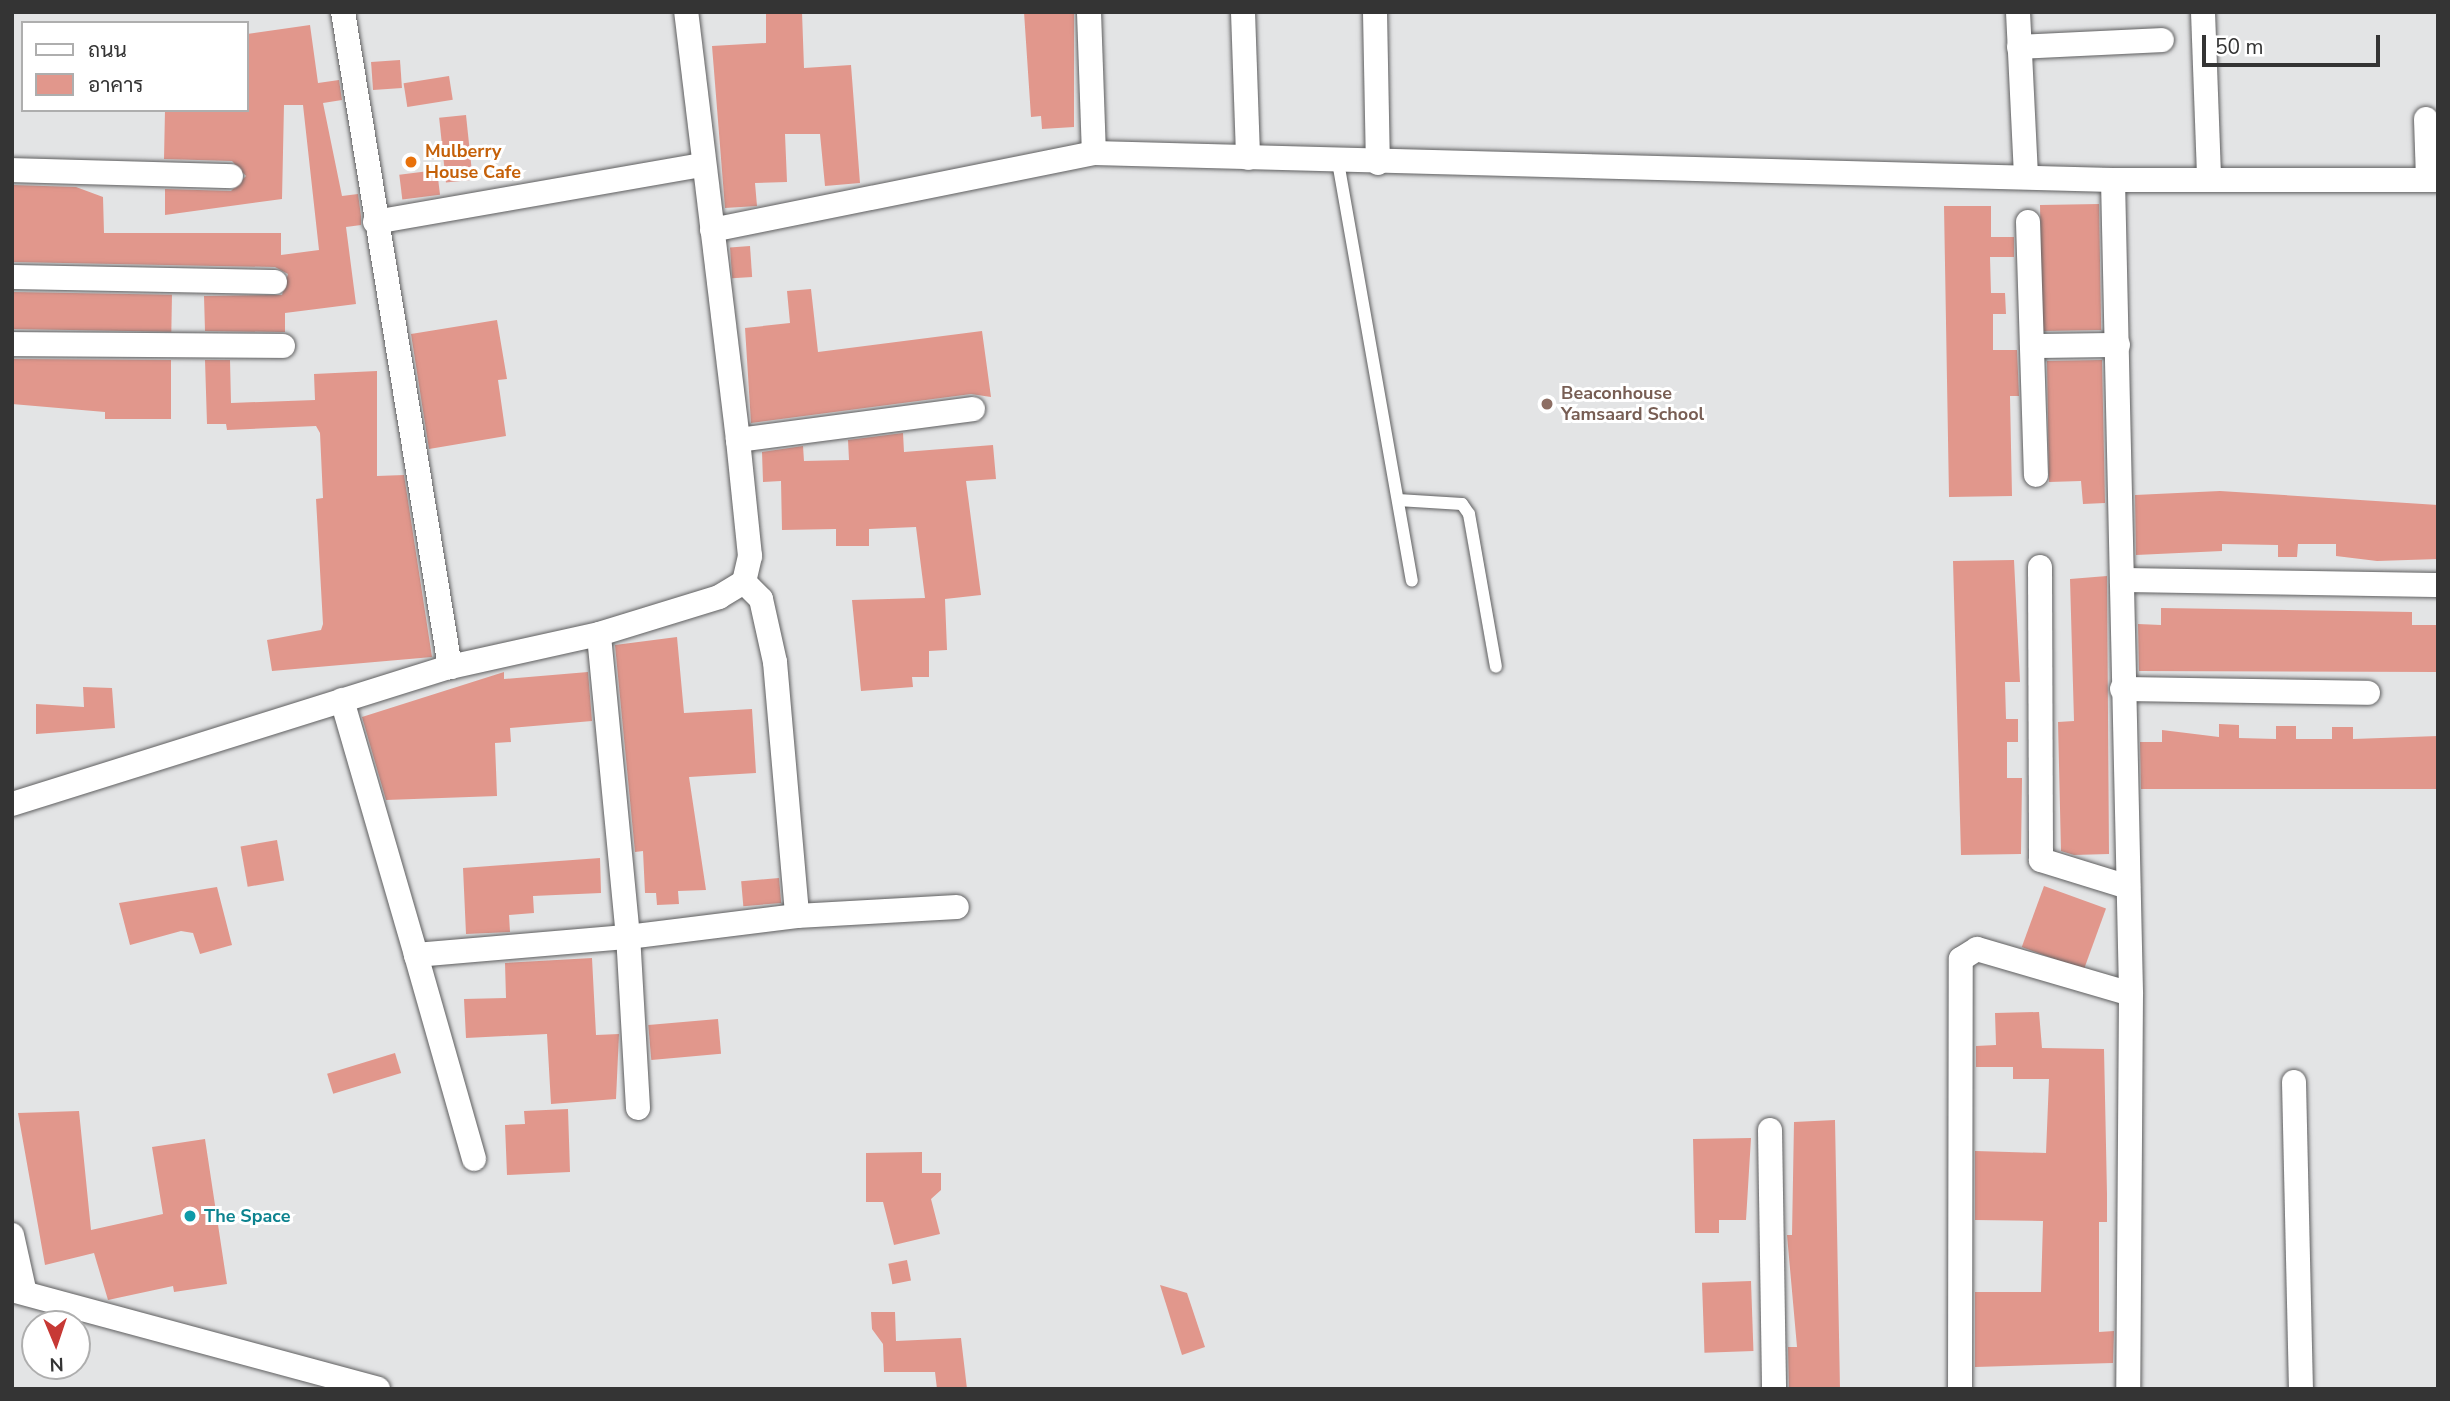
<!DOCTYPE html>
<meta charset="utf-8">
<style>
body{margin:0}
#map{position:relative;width:2450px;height:1401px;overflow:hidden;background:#e3e4e5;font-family:"Nunito Sans",Sarabun,sans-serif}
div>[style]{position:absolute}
.building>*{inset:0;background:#e1978c;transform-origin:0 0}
.roads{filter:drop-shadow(0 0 2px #5f5f60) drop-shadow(0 0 2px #5f5f60)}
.lane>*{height:12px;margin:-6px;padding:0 6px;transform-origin:6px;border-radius:6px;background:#fff}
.street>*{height:24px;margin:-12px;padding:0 12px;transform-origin:12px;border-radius:12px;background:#fff}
.dots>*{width:19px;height:19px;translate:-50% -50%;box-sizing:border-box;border:4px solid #fff;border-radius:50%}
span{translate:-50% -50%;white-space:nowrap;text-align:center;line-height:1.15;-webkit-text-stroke:6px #fff;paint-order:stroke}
.food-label{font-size:18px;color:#c56008;font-weight:700}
.left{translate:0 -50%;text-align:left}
.education-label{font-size:18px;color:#785e54;font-weight:700}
.culture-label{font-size:18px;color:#0d838f;font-weight:700}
.frame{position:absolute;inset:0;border:14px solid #343434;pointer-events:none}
.legend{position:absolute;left:21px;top:21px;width:228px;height:91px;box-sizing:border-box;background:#fff;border:2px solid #aeaeae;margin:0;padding:9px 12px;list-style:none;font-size:21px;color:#343434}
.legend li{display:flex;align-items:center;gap:14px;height:35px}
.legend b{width:35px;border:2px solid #aeaeae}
.north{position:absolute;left:21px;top:1310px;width:70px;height:70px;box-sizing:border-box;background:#fff;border:2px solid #aeaeae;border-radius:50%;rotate:178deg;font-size:19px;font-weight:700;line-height:28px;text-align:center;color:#343434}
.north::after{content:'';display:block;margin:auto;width:24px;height:32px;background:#c73935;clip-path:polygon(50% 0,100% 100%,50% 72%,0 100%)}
.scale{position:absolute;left:2202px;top:35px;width:178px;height:32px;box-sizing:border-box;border:4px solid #343434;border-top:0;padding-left:9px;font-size:21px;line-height:24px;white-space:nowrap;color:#343434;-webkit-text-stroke:5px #fff;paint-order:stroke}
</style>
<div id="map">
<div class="building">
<i style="clip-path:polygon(766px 12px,802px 12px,804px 68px,851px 65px,860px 183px,825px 186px,820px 134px,785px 134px,787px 182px,755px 183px,757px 206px,725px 208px,712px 46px,766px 43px)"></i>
<i style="clip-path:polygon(1024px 12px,1074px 12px,1074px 127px,1042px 129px,1041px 116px,1031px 117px)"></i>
<i style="clip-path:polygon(310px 25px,318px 83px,339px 80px,342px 100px,323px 103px,342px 196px,358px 194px,361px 216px,361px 225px,346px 227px,356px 304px,285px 313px,285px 332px,205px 331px,204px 296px,282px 295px,288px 274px,275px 267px,12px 262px,12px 185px,76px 187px,103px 197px,104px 233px,281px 233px,281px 255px,319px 250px,303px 105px,284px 105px,282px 199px,165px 215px,165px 189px,231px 191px,246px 176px,232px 161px,164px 159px,165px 110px,247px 110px,247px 34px)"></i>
<i style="left:400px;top:60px;width:28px;height:29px;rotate:86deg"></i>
<i style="left:449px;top:76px;width:24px;height:46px;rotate:81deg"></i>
<i style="left:466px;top:115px;width:65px;height:27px;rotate:84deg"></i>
<i style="left:437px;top:170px;width:25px;height:38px;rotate:83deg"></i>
<i style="left:2099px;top:204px;width:126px;height:59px;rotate:89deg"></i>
<i style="clip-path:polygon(1944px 206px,1991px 206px,1991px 237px,2014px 237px,2014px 257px,1990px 257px,1991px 293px,2005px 293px,2006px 314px,1993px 314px,1993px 350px,2017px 350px,2019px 396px,2010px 396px,2012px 496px,1949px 497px)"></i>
<i style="left:750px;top:246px;width:31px;height:20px;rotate:86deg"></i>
<i style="clip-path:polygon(811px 289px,818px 352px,982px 331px,991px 397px,971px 394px,751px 423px,745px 328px,790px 323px,787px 291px)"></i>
<i style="left:12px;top:292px;width:160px;height:37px;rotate:1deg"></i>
<i style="clip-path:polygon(497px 320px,507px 379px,498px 380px,506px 436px,429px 449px,411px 334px)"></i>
<i style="clip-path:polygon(12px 359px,171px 360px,171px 419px,105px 419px,105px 412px,12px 404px)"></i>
<i style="clip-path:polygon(205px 360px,230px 360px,231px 403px,315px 400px,314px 374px,377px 371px,377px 476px,404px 475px,432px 657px,272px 671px,267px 640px,321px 630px,323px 624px,316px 499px,323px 498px,320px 433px,316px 426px,227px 430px,226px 424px,207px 424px)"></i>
<i style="clip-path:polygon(2102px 360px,2105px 503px,2083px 504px,2081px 481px,2049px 482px,2047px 361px)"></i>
<i style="clip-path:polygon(903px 433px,904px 452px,993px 445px,996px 479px,966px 481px,981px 595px,945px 599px,947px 650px,929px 651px,929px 677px,912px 677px,913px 687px,861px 691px,852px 600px,925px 598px,916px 527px,869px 529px,869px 546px,836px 546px,836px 529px,782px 530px,781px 481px,763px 482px,762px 452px,803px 446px,804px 461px,849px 460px,848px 440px)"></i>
<i style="clip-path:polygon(2220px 491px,2438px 505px,2438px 559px,2377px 561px,2336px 556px,2336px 544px,2298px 544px,2297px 557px,2278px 557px,2278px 545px,2222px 544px,2222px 551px,2136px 555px,2135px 495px)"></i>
<i style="clip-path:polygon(2014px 560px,2020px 682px,2005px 682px,2006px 719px,2018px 719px,2018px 742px,2007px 742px,2007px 778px,2022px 778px,2021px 854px,1961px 855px,1953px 561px)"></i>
<i style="clip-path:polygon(2107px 576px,2109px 854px,2074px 855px,2061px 851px,2058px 722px,2074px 721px,2070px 579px)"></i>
<i style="clip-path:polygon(2161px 608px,2412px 612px,2412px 625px,2438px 625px,2438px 672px,2139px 671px,2138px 624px,2161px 625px)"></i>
<i style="clip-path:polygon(677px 637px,684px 713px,752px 709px,756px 773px,689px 777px,706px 890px,678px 891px,679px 904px,657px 905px,656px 893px,645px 893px,643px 851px,635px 852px,615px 645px)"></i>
<i style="clip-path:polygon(504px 672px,504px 679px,588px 672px,592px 721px,510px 728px,511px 742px,495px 743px,497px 796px,386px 800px,362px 717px)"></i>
<i style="clip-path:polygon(83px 687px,112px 688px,115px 728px,36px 734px,36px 704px,84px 707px)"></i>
<i style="clip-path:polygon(2219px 724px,2239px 725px,2239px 738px,2276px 739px,2276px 726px,2296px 726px,2296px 739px,2332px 739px,2332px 727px,2353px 727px,2353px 739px,2438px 736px,2438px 789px,2141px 789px,2140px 742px,2162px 742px,2162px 730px,2219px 737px)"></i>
<i style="left:277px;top:840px;width:41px;height:37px;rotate:80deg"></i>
<i style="clip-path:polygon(600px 858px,601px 893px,533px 896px,534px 913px,509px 915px,510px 932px,466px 934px,463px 868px)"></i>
<i style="left:779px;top:878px;width:25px;height:38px;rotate:85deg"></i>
<i style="left:2044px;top:886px;width:66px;height:65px;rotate:20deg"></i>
<i style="clip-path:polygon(217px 887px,232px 945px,200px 954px,193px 933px,181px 931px,130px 945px,119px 903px)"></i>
<i style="clip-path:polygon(592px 958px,596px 1035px,619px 1034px,616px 1099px,551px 1104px,547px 1034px,466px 1038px,464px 999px,506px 998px,505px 963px)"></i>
<i style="clip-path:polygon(2039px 1012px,2042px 1048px,2104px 1049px,2107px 1194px,2107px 1222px,2099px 1222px,2099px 1332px,2114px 1331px,2113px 1363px,1975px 1367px,1975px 1292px,2041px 1292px,2043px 1221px,1975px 1220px,1975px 1151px,2046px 1153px,2049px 1079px,2013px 1079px,2013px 1067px,1976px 1067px,1976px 1046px,1996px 1045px,1995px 1013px)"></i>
<i style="left:718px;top:1019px;width:35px;height:70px;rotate:85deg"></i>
<i style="left:395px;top:1053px;width:21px;height:71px;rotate:73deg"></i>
<i style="clip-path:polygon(568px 1109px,570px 1172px,507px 1175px,505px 1125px,525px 1124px,524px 1111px)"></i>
<i style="clip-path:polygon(79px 1111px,91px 1230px,163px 1214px,152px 1147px,205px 1139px,227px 1284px,174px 1292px,173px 1286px,108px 1300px,94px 1253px,45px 1265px,18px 1113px)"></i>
<i style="clip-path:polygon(1835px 1120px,1840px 1389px,1789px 1389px,1788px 1347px,1797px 1347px,1787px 1235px,1792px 1235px,1794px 1122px)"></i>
<i style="clip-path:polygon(1751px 1138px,1746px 1220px,1719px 1220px,1719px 1233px,1695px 1233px,1693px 1139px)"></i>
<i style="clip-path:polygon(922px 1152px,922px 1173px,941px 1173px,941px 1190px,931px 1199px,940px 1234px,894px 1245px,883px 1202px,866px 1202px,866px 1153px)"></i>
<i style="left:907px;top:1260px;width:21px;height:19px;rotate:79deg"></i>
<i style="left:1751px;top:1281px;width:70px;height:49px;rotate:88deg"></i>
<i style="clip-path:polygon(1160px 1285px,1187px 1293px,1205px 1347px,1182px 1355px)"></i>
<i style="clip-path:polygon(871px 1312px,895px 1312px,896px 1341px,961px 1338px,967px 1389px,937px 1389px,935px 1372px,884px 1372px,883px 1344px,872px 1329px)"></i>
</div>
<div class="roads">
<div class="lane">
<i style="left:1338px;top:162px;width:425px;rotate:80deg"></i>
<i style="left:1398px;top:500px;width:64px;rotate:3.6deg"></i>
<i style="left:1462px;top:504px;width:12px;rotate:55deg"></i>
<i style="left:1469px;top:514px;width:155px;rotate:80deg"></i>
</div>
<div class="street">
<i style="left:343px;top:12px;width:664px;rotate:80.72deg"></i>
<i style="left:1089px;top:12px;width:141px;rotate:88deg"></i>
<i style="left:1243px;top:12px;width:146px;rotate:88deg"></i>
<i style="left:1375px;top:12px;width:151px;rotate:88.9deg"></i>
<i style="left:2018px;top:12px;width:164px;rotate:87.2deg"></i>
<i style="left:2203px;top:12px;width:167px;rotate:87.9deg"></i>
<i style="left:2019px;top:47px;width:143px;rotate:-2.8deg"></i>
<i style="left:2426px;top:119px;width:60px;rotate:88.1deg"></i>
<i style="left:12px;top:170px;width:219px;rotate:1.6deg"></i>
<i style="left:2113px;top:180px;width:814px;rotate:88.73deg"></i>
<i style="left:2131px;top:994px;width:395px;rotate:90.4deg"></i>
<i style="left:375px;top:222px;width:330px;rotate:-9.9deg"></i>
<i style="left:2028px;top:222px;width:253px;rotate:88.2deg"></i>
<i style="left:712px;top:230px;width:390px;rotate:-11.4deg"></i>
<i style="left:1094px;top:153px;width:1019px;rotate:1.52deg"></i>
<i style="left:2113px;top:180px;width:325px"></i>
<i style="left:12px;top:277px;width:263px;rotate:1.1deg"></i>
<i style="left:12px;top:344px;width:271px;rotate:0.4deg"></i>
<i style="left:2032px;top:346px;width:86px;rotate:-0.7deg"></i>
<i style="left:738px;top:440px;width:237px;rotate:-7.5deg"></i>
<i style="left:2040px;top:567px;width:293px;rotate:89.8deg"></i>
<i style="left:2041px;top:860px;width:91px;rotate:17.2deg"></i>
<i style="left:2122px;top:580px;width:316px;rotate:0.9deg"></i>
<i style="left:744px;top:582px;width:24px;rotate:45deg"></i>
<i style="left:761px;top:599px;width:65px;rotate:77.5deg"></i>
<i style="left:775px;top:662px;width:255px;rotate:85deg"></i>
<i style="left:2122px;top:689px;width:246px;rotate:0.9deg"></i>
<i style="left:342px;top:700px;width:266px;rotate:73.8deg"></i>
<i style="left:416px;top:955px;width:213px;rotate:-4.9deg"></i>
<i style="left:628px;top:937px;width:304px;rotate:-95.5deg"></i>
<i style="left:12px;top:804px;width:459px;rotate:-17.4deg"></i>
<i style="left:450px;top:667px;width:153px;rotate:-12.5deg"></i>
<i style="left:599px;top:634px;width:126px;rotate:-17.1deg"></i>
<i style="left:719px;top:597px;width:29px;rotate:-31deg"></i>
<i style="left:744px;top:582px;width:27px;rotate:-77deg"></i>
<i style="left:750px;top:556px;width:117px;rotate:-95.9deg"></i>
<i style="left:738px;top:440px;width:431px;rotate:-96.9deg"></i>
<i style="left:416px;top:955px;width:212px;rotate:74.1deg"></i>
<i style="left:2294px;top:1082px;width:307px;rotate:88.7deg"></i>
<i style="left:638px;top:1108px;width:171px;rotate:-93.3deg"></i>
<i style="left:628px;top:937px;width:170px;rotate:-7.1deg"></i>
<i style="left:797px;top:916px;width:160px;rotate:-3.2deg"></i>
<i style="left:1770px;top:1130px;width:259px;rotate:89.1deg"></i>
<i style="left:12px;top:1235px;width:55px;rotate:77.5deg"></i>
<i style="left:12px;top:1290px;width:379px;rotate:15.1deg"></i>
<i style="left:1960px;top:1389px;width:430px;rotate:-89.9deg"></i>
<i style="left:1961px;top:959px;width:19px;rotate:-32deg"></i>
<i style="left:1977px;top:949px;width:160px;rotate:16.3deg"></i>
</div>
</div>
<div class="dots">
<i style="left:411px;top:162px;background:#e8710a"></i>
<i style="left:1547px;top:404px;background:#8d6e63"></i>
<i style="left:190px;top:1216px;background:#0f9aa8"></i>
</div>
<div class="food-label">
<span class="left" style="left:425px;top:162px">Mulberry<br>House Cafe</span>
</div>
<div class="education-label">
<span class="left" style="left:1561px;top:404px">Beaconhouse<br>Yamsaard School</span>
</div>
<div class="culture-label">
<span class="left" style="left:204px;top:1216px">The Space</span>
</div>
<div class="frame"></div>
<ul class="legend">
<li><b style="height:9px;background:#fff"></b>ถนน</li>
<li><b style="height:19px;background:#e1978c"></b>อาคาร</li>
</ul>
<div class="north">N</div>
<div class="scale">50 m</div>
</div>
